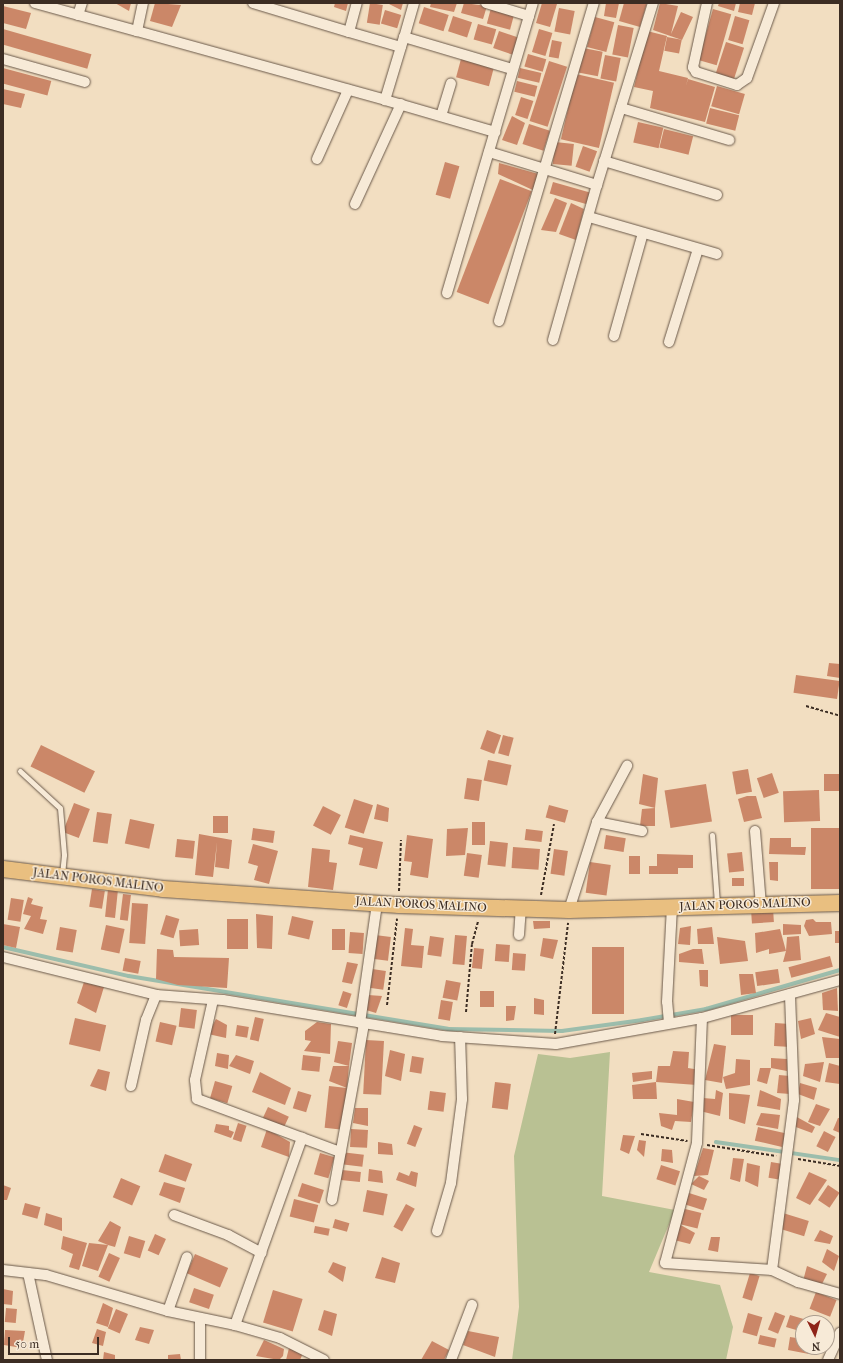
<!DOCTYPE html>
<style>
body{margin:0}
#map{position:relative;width:843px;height:1363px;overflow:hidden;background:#f2dec1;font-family:"IM FELL French Canon",serif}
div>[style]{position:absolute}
.green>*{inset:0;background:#b9c193}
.stream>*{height:3.5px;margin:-1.75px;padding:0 1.75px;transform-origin:1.75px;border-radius:1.75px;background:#9cbdac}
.building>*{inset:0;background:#cb8768;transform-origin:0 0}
.path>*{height:2px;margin-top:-1px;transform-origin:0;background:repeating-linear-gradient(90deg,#3c2d23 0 3px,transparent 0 5px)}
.roads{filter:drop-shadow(0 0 1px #6a594a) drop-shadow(0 0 1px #6a594a)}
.lane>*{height:5px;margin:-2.5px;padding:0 2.5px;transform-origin:2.5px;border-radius:2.5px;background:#f7ead7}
.street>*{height:10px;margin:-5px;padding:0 5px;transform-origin:5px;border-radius:5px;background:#f7ead7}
.primary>*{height:16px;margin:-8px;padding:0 8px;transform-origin:8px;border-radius:8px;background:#e9bf80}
span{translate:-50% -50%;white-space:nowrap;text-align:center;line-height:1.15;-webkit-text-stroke:3px #f7ead7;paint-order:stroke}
.street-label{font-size:12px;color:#3c2d23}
.frame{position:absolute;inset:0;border:4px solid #3c2d23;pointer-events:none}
.north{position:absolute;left:795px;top:1315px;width:40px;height:40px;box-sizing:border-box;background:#f7ead7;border:1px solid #ac9e8f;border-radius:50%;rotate:175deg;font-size:11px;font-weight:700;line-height:16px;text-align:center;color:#3c2d23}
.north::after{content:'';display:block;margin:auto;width:14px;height:18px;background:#8f2418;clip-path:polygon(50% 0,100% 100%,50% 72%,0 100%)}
.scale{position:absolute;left:8px;top:1337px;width:91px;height:18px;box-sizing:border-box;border:2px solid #3c2d23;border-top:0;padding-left:5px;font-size:12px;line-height:14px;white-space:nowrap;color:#3c2d23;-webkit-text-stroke:3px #f7ead7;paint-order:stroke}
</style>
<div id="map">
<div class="green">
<i style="clip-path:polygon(610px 1052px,602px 1196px,675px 1210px,649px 1272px,720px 1285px,733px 1327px,726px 1360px,512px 1360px,519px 1307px,514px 1156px,538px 1054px,570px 1058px)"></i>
</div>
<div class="stream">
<i style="left:3px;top:947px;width:129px;rotate:13deg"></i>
<i style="left:129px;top:976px;width:323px;rotate:9.4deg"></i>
<i style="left:448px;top:1029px;width:114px;rotate:1deg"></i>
<i style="left:562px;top:1031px;width:81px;rotate:-7.8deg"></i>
<i style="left:642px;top:1020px;width:65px;rotate:-9.8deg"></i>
<i style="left:706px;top:1009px;width:140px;rotate:-16.2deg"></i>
<i style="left:716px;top:1142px;width:125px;rotate:8.3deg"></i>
</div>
<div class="building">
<i style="clip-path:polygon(115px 3px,131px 3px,129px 11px)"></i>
<i style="clip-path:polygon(155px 3px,181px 5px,172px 27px,150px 21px)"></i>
<i style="clip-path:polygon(335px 3px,348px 3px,346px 11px,334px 7px)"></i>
<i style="left:370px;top:3px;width:13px;height:20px;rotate:9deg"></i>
<i style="clip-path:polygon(387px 3px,403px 3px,401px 10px)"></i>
<i style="clip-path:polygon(431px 3px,457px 3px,454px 12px,430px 7px)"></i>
<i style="clip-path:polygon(464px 3px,487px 6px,483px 19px,461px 13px)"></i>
<i style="clip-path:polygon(542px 3px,557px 4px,550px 27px,536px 23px)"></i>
<i style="clip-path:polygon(606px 3px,619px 3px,616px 18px,604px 16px)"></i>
<i style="clip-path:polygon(624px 3px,647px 3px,640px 27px,619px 21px)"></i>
<i style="clip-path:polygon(660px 3px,678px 6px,671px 34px,681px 12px,693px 17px,682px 40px,653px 30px)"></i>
<i style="clip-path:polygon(719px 3px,736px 3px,734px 11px,718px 6px)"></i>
<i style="clip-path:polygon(740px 3px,755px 3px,752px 15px,738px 12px)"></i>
<i style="clip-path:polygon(3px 6px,31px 13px,26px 29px,3px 23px)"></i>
<i style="left:424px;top:7px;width:26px;height:17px;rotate:18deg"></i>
<i style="left:491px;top:8px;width:24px;height:16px;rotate:15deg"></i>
<i style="left:559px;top:8px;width:16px;height:24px;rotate:11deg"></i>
<i style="left:713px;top:9px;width:19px;height:53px;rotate:16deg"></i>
<i style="left:385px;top:10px;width:17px;height:14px;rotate:17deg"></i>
<i style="left:453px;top:16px;width:20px;height:16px;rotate:18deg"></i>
<i style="left:735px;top:16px;width:15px;height:25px;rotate:16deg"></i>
<i style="left:595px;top:17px;width:20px;height:31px;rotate:15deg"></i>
<i style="left:478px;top:24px;width:19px;height:16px;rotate:16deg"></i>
<i style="left:618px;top:25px;width:16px;height:30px;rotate:11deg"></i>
<i style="left:3px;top:29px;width:92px;height:15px;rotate:16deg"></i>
<i style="left:539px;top:29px;width:14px;height:24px;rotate:17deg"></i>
<i style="left:499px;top:31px;width:21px;height:18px;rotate:19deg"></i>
<i style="clip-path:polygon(647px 31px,667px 36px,659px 71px,688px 78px,686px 86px,688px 79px,715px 87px,705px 122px,650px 108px,653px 91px,634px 87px)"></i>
<i style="left:667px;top:37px;width:15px;height:14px;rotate:11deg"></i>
<i style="left:552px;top:40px;width:10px;height:17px;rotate:11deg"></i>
<i style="left:726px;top:42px;width:19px;height:34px;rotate:18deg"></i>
<i style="left:583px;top:48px;width:20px;height:25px;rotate:11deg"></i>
<i style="left:528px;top:54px;width:19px;height:13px;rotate:16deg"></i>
<i style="left:605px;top:55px;width:16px;height:24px;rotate:11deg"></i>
<i style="left:461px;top:59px;width:34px;height:19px;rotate:15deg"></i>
<i style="left:549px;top:61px;width:19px;height:63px;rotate:18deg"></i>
<i style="left:3px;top:68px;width:50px;height:15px;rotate:15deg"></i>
<i style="left:520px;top:68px;width:22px;height:10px;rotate:13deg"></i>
<i style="left:576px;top:74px;width:39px;height:67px;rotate:13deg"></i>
<i style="left:517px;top:81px;width:21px;height:11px;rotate:14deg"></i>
<i style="left:717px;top:86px;width:29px;height:21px;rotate:16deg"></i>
<i style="clip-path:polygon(3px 89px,25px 94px,21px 108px,3px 104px)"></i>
<i style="left:521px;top:97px;width:13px;height:19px;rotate:18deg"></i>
<i style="left:710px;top:108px;width:30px;height:16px;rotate:14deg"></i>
<i style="clip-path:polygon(512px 116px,525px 123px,517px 145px,502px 140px)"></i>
<i style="left:638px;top:122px;width:26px;height:21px;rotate:13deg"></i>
<i style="left:529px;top:124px;width:22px;height:21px;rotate:18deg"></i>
<i style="left:664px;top:129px;width:30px;height:19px;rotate:14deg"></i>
<i style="left:555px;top:142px;width:19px;height:22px;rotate:6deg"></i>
<i style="left:583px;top:146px;width:15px;height:22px;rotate:20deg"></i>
<i style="left:445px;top:162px;width:15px;height:34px;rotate:16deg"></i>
<i style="clip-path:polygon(499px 163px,542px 175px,537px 192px,498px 174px)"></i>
<i style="left:500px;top:179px;width:34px;height:121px;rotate:21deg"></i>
<i style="left:553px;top:182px;width:43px;height:12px;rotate:16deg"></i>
<i style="clip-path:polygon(555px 198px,567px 203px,556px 232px,541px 230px)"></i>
<i style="clip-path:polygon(571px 203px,584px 209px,576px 240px,559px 234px)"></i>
<i style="clip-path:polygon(829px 663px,840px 664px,840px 678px,827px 676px)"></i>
<i style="left:796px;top:675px;width:44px;height:18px;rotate:8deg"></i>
<i style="left:487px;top:730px;width:15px;height:20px;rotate:20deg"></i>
<i style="left:503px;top:735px;width:11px;height:19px;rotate:15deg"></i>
<i style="left:41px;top:745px;width:60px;height:24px;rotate:26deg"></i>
<i style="left:488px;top:760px;width:24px;height:21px;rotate:12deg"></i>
<i style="left:748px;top:769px;width:23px;height:16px;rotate:80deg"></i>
<i style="left:772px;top:773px;width:21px;height:16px;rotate:71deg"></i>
<i style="clip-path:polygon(643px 774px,658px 778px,655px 808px,639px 804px)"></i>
<i style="left:840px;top:774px;width:17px;height:16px;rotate:90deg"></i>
<i style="left:467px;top:778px;width:15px;height:21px;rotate:8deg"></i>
<i style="left:706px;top:784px;width:38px;height:42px;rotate:81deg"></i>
<i style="left:819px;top:790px;width:31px;height:36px;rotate:88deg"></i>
<i style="clip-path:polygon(747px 796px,756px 796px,762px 818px,744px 822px,738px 799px)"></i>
<i style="left:354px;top:799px;width:20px;height:30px;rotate:18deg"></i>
<i style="left:74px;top:803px;width:17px;height:31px;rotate:21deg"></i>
<i style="clip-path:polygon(377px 804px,389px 808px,388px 822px,374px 819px)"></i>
<i style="left:549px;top:805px;width:20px;height:13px;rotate:15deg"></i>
<i style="left:323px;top:806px;width:20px;height:22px;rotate:27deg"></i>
<i style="clip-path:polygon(655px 808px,655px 826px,640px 826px,642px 809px)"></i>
<i style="left:97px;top:812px;width:15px;height:30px;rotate:8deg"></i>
<i style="left:213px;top:816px;width:15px;height:17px"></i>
<i style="left:130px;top:819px;width:25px;height:25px;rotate:12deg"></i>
<i style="left:472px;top:822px;width:13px;height:23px"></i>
<i style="left:253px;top:828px;width:22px;height:12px;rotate:8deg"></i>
<i style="clip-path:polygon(468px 828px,465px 855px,446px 856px,447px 829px)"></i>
<i style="left:811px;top:828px;width:29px;height:61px"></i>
<i style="left:526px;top:829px;width:17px;height:11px;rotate:7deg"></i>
<i style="clip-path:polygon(199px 834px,232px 840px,229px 869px,215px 867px,217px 842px,213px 877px,195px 875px)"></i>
<i style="clip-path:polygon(350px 835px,383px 842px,377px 869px,359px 865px,363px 848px,348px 844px)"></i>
<i style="clip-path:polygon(407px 835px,433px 839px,428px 878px,410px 875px,412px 862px,404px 861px)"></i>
<i style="left:606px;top:835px;width:20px;height:14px;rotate:9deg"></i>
<i style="clip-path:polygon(770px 838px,791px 838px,791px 847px,806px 847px,805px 855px,769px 854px)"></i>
<i style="left:177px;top:839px;width:18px;height:18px;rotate:6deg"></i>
<i style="left:490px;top:841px;width:18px;height:24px;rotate:6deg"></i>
<i style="clip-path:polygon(253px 844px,278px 851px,269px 884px,254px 880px,258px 866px,248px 863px)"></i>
<i style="left:513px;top:847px;width:27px;height:21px;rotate:4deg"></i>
<i style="clip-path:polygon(312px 848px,330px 850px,329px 862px,337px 863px,333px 890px,308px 887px)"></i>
<i style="left:554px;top:849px;width:14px;height:25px;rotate:8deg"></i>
<i style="left:742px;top:852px;width:19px;height:15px;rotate:84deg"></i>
<i style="left:467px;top:853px;width:15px;height:23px;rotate:8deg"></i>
<i style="clip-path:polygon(657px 854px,693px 855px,693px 868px,678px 868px,678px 874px,649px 874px,649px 866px,657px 866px)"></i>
<i style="left:629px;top:856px;width:11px;height:18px"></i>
<i style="left:590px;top:862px;width:21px;height:31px;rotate:8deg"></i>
<i style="clip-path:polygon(769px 862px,778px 862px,778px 881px,770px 880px)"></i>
<i style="left:732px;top:878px;width:12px;height:8px"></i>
<i style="left:92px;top:889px;width:13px;height:18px;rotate:9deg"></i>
<i style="left:108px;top:889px;width:10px;height:28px;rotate:6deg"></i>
<i style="left:123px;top:894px;width:8px;height:26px;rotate:7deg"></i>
<i style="clip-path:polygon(28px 897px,33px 899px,31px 904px,43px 907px,40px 919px,47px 920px,43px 934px,24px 929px,31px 916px,23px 914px)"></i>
<i style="left:11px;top:898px;width:13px;height:22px;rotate:9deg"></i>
<i style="left:132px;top:903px;width:16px;height:40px;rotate:4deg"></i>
<i style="left:773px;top:909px;width:13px;height:22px;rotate:86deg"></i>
<i style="clip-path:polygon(256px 914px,273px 916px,272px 949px,257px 948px)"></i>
<i style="left:166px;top:915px;width:14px;height:20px;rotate:17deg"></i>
<i style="left:292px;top:916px;width:22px;height:19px;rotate:13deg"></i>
<i style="left:248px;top:919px;width:30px;height:21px;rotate:90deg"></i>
<i style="clip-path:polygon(813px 919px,816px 922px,831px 922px,832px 934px,809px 936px,804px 926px,806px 920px)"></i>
<i style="clip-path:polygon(533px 921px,550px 921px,550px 928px,534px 929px)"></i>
<i style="clip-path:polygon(3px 924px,20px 927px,16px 948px,3px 945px)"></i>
<i style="clip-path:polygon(783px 924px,801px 925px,801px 934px,783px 935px)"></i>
<i style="left:106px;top:925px;width:19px;height:25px;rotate:12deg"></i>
<i style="clip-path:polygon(691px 926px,690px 945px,678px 944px,680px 928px)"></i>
<i style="left:60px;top:927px;width:17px;height:23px;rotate:10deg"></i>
<i style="clip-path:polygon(712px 927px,714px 944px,698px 944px,697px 929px)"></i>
<i style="clip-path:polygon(405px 928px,413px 929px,411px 945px,424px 946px,422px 968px,401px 966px)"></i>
<i style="left:198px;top:929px;width:16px;height:19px;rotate:86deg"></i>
<i style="left:332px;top:929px;width:13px;height:21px"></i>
<i style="clip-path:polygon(780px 929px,786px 951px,787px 937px,799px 936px,801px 960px,783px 962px,786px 951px,769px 954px,769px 949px,756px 953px,755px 933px)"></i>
<i style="left:835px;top:931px;width:5px;height:12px"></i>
<i style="left:350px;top:932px;width:14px;height:21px;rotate:4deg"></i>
<i style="left:375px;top:935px;width:16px;height:24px;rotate:7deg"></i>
<i style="left:455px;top:935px;width:12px;height:29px;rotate:5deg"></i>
<i style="left:430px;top:936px;width:14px;height:19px;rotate:8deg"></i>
<i style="clip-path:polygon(717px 937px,745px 941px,748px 961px,720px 964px)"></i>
<i style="clip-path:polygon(543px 938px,558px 940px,553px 959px,540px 956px)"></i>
<i style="left:496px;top:944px;width:14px;height:17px;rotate:4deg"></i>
<i style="left:592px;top:947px;width:32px;height:67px"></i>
<i style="left:474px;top:948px;width:10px;height:20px;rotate:6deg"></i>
<i style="clip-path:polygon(157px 949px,173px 950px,174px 957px,229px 958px,227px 988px,178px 985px,156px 979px)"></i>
<i style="clip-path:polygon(693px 949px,702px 949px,704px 964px,679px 962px,679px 954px)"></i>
<i style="left:513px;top:953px;width:13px;height:17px;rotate:4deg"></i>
<i style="left:830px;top:956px;width:11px;height:43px;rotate:75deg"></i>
<i style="left:125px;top:958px;width:16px;height:13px;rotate:11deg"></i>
<i style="clip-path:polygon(347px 962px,358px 964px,352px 984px,342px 982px)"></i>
<i style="left:372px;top:969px;width:14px;height:19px;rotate:8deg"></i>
<i style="left:778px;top:969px;width:14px;height:23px;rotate:82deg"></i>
<i style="clip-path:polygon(699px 970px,708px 970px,708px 987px,700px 986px)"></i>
<i style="clip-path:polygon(739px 974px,753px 974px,756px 993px,741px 995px)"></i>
<i style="left:446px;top:980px;width:15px;height:18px;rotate:11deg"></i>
<i style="clip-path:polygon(84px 982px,104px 987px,96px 1013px,77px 1003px)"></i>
<i style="clip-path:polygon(837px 988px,838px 1011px,823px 1010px,822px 993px)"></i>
<i style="left:343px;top:991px;width:9px;height:15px;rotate:18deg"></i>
<i style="left:480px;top:991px;width:14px;height:16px"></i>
<i style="clip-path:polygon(368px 995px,382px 996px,376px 1013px,366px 1010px)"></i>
<i style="clip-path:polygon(534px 998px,544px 1000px,544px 1015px,534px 1014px)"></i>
<i style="left:441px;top:1000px;width:12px;height:19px;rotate:9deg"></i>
<i style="clip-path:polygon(506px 1006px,516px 1006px,514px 1020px,506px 1021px)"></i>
<i style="left:181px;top:1008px;width:16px;height:19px;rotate:7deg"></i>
<i style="clip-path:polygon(826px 1013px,840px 1017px,840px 1037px,818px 1030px)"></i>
<i style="left:753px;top:1015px;width:20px;height:22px;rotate:90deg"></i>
<i style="left:255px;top:1017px;width:9px;height:23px;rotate:13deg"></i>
<i style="left:75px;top:1018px;width:32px;height:27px;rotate:13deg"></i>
<i style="clip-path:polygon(811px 1018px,815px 1034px,801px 1039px,798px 1021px)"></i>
<i style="clip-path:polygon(216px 1019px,227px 1025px,226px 1038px,208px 1034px)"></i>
<i style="left:160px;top:1022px;width:17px;height:20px;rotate:13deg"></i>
<i style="clip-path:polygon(317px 1022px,331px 1024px,330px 1054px,304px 1051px,311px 1041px,305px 1040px,305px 1031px)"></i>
<i style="clip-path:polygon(775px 1023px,790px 1024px,791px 1047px,774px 1046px)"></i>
<i style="left:237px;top:1025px;width:12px;height:11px;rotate:9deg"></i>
<i style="clip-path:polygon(822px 1037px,840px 1039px,840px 1058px,826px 1058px)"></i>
<i style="left:366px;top:1040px;width:18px;height:54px;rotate:3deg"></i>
<i style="clip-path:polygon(338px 1041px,352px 1043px,349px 1066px,334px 1062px)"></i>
<i style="clip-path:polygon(714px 1044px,726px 1046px,722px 1083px,705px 1080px)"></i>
<i style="clip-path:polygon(390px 1050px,405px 1054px,401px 1081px,385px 1076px)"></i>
<i style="clip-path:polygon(673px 1051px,689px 1052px,688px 1068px,700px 1070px,697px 1085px,656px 1082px,658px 1066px,670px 1066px)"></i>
<i style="clip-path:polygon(217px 1053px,229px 1055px,228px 1069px,215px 1066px)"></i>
<i style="clip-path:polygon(236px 1055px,254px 1061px,250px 1074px,229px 1066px)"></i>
<i style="left:303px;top:1055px;width:18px;height:15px;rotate:6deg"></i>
<i style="left:412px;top:1056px;width:12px;height:16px;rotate:9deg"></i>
<i style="clip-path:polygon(771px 1058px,787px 1059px,787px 1071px,771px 1068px)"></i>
<i style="clip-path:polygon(736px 1059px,750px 1060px,750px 1085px,726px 1089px,723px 1077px,735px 1073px)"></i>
<i style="clip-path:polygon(824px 1062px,820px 1082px,803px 1076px,805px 1064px)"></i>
<i style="clip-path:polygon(829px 1063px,840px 1066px,840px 1084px,825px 1082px)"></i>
<i style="clip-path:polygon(333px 1066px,349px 1066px,347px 1088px,329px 1081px)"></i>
<i style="clip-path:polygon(760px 1068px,771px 1068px,767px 1084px,757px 1081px)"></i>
<i style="clip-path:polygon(98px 1069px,110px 1072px,106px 1091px,90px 1086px)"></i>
<i style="clip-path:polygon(652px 1071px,652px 1079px,633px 1082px,632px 1073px)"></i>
<i style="clip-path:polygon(260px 1072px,291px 1088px,285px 1105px,252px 1092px)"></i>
<i style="clip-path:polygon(779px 1075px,790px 1076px,790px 1094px,777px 1093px)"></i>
<i style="left:215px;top:1081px;width:18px;height:18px;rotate:16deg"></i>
<i style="left:495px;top:1082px;width:16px;height:26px;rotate:7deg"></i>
<i style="clip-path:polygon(656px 1082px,657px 1099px,633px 1099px,632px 1085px)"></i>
<i style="clip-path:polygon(800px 1083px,817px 1088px,814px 1100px,798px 1094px)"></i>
<i style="left:329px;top:1086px;width:18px;height:42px;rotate:6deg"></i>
<i style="clip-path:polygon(716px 1090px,723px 1093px,720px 1116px,700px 1111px,703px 1098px,715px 1099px)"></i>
<i style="clip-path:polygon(760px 1090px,781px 1099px,780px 1110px,757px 1106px)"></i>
<i style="left:298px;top:1091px;width:14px;height:18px;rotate:17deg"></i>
<i style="left:430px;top:1091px;width:16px;height:19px;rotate:7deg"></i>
<i style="clip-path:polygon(729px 1093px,750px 1095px,745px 1124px,729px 1119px)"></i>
<i style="clip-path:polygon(677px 1099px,694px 1102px,691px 1122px,675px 1121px,672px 1130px,661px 1126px,659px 1113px,677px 1115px)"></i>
<i style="clip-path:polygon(816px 1104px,830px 1109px,820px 1126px,808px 1122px)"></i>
<i style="left:268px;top:1107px;width:23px;height:15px;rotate:25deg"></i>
<i style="clip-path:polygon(355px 1108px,368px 1108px,368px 1126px,353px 1123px)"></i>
<i style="clip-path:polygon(761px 1113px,780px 1115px,778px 1129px,756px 1125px)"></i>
<i style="clip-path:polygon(795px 1116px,815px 1127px,812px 1133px,793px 1126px)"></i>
<i style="clip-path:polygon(838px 1118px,840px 1118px,840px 1133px,833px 1130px)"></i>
<i style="left:238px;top:1123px;width:9px;height:17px;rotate:18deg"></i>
<i style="clip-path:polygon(216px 1124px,229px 1126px,229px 1130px,234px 1132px,231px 1138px,214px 1132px)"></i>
<i style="left:414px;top:1125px;width:9px;height:20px;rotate:21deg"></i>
<i style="left:758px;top:1127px;width:28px;height:14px;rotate:13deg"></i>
<i style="clip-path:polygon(267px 1129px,290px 1142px,289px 1157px,261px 1147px)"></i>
<i style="left:351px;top:1129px;width:17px;height:18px;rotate:3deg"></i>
<i style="left:824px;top:1131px;width:13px;height:17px;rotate:27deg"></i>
<i style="clip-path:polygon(623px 1135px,635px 1136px,629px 1154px,620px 1150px)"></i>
<i style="clip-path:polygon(639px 1140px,646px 1141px,644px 1157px,637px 1150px)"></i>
<i style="clip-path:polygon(378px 1142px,392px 1144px,393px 1155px,378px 1154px)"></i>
<i style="clip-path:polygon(703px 1148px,714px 1150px,708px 1175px,694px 1176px)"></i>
<i style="clip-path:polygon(662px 1149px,672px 1150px,673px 1163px,661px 1161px)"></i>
<i style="left:341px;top:1152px;width:23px;height:12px;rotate:7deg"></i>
<i style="left:320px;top:1153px;width:15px;height:22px;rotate:16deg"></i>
<i style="left:165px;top:1154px;width:29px;height:19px;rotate:20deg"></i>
<i style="clip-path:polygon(733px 1158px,744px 1159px,740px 1182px,730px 1179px)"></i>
<i style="left:771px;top:1162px;width:12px;height:16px;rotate:9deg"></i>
<i style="clip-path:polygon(747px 1163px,760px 1166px,758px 1187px,745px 1181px)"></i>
<i style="left:661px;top:1165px;width:20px;height:15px;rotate:18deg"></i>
<i style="clip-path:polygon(369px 1169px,382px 1171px,383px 1183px,368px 1181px)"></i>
<i style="left:342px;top:1170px;width:19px;height:10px;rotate:6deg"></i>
<i style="clip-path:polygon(411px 1171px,418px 1173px,416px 1187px,396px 1180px,399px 1172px,409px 1176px)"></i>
<i style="clip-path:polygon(809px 1172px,827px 1180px,810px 1205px,796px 1198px)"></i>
<i style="clip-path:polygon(699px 1176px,709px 1181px,704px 1190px,691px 1184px)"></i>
<i style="left:121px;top:1178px;width:21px;height:21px;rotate:23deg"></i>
<i style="clip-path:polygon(164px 1182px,185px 1188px,180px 1203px,159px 1195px)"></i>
<i style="left:302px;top:1183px;width:23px;height:14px;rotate:18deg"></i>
<i style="clip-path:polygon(3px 1185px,11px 1188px,7px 1200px,3px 1200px)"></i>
<i style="left:828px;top:1185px;width:14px;height:18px;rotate:34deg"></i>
<i style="left:367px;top:1190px;width:21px;height:22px;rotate:11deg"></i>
<i style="left:689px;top:1193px;width:19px;height:12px;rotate:18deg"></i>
<i style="left:294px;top:1199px;width:25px;height:18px;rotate:14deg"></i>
<i style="left:25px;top:1203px;width:16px;height:12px;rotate:15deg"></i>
<i style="left:406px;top:1204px;width:10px;height:26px;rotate:29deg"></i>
<i style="left:681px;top:1208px;width:21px;height:16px;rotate:14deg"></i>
<i style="clip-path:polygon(46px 1213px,62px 1218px,62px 1231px,44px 1225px)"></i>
<i style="left:783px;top:1213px;width:27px;height:16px;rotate:17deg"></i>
<i style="left:335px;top:1219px;width:15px;height:9px;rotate:16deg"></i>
<i style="clip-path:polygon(110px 1221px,121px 1227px,115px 1247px,108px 1245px,98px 1271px,82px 1266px,89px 1243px,108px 1245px,98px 1241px)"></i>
<i style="clip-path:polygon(679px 1224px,695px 1233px,690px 1244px,674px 1240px)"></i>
<i style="left:315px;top:1226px;width:15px;height:7px;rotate:11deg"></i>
<i style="clip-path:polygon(820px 1230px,833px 1236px,830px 1244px,814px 1241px)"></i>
<i style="left:155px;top:1234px;width:12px;height:18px;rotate:24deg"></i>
<i style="clip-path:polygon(63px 1236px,87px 1243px,79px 1270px,69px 1267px,73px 1254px,61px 1249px)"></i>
<i style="left:129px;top:1236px;width:17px;height:18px;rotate:17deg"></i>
<i style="clip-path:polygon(711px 1237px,720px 1237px,718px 1252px,708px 1250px)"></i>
<i style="clip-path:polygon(827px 1249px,839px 1256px,834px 1271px,822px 1262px)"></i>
<i style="left:109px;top:1253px;width:12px;height:26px;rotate:24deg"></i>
<i style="left:195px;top:1254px;width:36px;height:21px;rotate:23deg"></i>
<i style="clip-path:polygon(382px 1257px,400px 1263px,395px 1283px,375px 1278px)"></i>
<i style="clip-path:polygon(333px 1262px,346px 1267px,343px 1282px,328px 1272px)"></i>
<i style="clip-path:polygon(807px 1266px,827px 1274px,820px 1288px,803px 1281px)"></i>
<i style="left:750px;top:1273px;width:10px;height:26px;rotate:17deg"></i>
<i style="left:194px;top:1288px;width:21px;height:15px;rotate:19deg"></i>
<i style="clip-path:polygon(3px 1289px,13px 1291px,12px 1305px,3px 1304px)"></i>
<i style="left:273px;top:1290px;width:31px;height:34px;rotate:17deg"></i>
<i style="left:816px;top:1292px;width:22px;height:18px;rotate:21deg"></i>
<i style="clip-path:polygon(103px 1303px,113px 1308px,108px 1327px,96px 1323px)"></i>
<i style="left:6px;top:1308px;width:11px;height:14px;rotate:5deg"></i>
<i style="left:116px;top:1309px;width:13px;height:21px;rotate:23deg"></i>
<i style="clip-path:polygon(324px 1310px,337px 1314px,332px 1336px,318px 1330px)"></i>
<i style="left:775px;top:1312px;width:11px;height:19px;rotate:22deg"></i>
<i style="left:748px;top:1313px;width:15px;height:20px;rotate:16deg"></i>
<i style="clip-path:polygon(790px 1315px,807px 1320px,803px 1323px,803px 1332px,786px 1327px)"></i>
<i style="clip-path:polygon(140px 1327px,154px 1330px,149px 1344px,135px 1340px)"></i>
<i style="clip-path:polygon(97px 1329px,106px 1332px,103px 1346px,92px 1343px)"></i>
<i style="clip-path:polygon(5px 1330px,25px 1331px,22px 1348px,4px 1345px)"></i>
<i style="clip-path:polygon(468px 1331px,499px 1337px,495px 1357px,463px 1345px)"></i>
<i style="left:760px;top:1335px;width:17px;height:9px;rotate:13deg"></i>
<i style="clip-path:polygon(790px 1337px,803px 1339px,803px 1347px,810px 1347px,809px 1354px,788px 1350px)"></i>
<i style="clip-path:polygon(264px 1340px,284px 1349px,283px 1356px,279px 1360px,256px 1356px)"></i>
<i style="clip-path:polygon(432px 1341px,449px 1350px,444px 1360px,421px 1360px)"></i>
<i style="clip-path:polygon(289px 1348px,303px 1353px,300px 1360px,286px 1360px)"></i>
<i style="clip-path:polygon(104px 1352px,115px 1355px,115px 1360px,103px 1360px)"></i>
<i style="clip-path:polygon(180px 1354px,181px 1360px,168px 1360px,168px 1355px)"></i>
</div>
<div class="path">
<i style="left:806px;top:706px;width:35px;rotate:16deg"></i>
<i style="left:399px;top:891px;width:51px;rotate:-87.8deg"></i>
<i style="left:541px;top:895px;width:72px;rotate:-79.6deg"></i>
<i style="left:387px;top:1005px;width:87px;rotate:-83.4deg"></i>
<i style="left:466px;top:1012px;width:68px;rotate:-85deg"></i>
<i style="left:472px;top:944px;width:24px;rotate:-75deg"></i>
<i style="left:555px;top:1034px;width:112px;rotate:-83.3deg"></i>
<i style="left:641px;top:1134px;width:47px;rotate:8.7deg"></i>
<i style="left:707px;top:1145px;width:70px;rotate:9.1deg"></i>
<i style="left:798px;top:1159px;width:43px;rotate:9.5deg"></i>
</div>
<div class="roads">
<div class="lane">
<i style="left:20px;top:771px;width:54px;rotate:42.8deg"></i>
<i style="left:60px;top:808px;width:47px;rotate:85.1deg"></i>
<i style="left:64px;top:855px;width:20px;rotate:96deg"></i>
<i style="left:712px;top:835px;width:68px;rotate:85.8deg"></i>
</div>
<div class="street">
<i style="left:35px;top:3px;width:106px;rotate:15.4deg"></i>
<i style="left:137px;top:31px;width:29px;rotate:-78deg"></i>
<i style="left:253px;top:3px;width:100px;rotate:16.8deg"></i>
<i style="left:349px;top:32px;width:30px;rotate:-75deg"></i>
<i style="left:414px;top:3px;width:35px;rotate:106deg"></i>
<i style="left:404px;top:37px;width:113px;rotate:16.5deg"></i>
<i style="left:486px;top:3px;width:45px;rotate:16.8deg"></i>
<i style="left:707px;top:3px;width:66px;rotate:102.3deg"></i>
<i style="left:693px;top:67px;width:6px;rotate:59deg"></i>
<i style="left:696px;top:72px;width:43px;rotate:17.6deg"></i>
<i style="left:737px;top:85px;width:12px;rotate:-35deg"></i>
<i style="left:747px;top:78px;width:80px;rotate:-70.2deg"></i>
<i style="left:78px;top:15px;width:13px;rotate:-72deg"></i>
<i style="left:137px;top:31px;width:257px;rotate:15.5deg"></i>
<i style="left:349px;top:32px;width:54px;rotate:16.1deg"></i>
<i style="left:404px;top:37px;width:66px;rotate:106.8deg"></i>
<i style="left:385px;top:100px;width:115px;rotate:16.2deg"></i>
<i style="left:3px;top:59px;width:85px;rotate:15.7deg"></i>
<i style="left:621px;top:108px;width:113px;rotate:16.5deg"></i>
<i style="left:441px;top:116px;width:34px;rotate:-73deg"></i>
<i style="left:489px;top:152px;width:113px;rotate:17deg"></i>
<i style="left:597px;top:185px;width:190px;rotate:-72.9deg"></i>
<i style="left:317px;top:159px;width:76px;rotate:-65.8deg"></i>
<i style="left:604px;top:161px;width:118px;rotate:16.7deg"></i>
<i style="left:355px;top:204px;width:110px;rotate:-65.3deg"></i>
<i style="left:589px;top:217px;width:133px;rotate:16.1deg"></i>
<i style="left:447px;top:293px;width:302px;rotate:-73.5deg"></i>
<i style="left:499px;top:321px;width:332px;rotate:-73.4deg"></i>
<i style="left:614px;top:336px;width:107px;rotate:-74.3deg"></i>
<i style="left:553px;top:340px;width:161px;rotate:-74.2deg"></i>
<i style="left:669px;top:342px;width:97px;rotate:-72.7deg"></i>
<i style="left:597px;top:822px;width:46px;rotate:11.3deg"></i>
<i style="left:755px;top:831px;width:74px;rotate:85.4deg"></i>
<i style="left:569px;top:910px;width:92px;rotate:-72.3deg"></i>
<i style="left:597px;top:822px;width:64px;rotate:-61.8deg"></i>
<i style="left:519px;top:935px;width:27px;rotate:-86deg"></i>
<i style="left:3px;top:957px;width:158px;rotate:13.9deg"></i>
<i style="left:156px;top:995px;width:67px;rotate:4.3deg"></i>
<i style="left:223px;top:1000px;width:222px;rotate:9.3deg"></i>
<i style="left:442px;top:1036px;width:114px;rotate:4deg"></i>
<i style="left:556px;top:1044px;width:148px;rotate:-10.1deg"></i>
<i style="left:702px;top:1018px;width:143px;rotate:-15.4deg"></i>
<i style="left:213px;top:1000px;width:82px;rotate:102.7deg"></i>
<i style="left:195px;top:1080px;width:19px;rotate:84deg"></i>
<i style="left:197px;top:1099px;width:153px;rotate:20.3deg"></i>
<i style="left:702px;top:1018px;width:125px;rotate:92.3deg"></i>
<i style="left:697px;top:1143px;width:124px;rotate:104.9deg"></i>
<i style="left:665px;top:1263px;width:107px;rotate:3.7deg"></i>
<i style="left:772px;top:1270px;width:171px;rotate:-82.6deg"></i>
<i style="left:794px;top:1100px;width:106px;rotate:-92.2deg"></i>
<i style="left:360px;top:1023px;width:121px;rotate:-81.9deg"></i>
<i style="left:669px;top:1023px;width:21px;rotate:-95deg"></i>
<i style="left:667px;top:1002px;width:95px;rotate:-87deg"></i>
<i style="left:131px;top:1086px;width:68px;rotate:-77.2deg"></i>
<i style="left:146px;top:1020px;width:27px;rotate:-68deg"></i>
<i style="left:332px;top:1200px;width:179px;rotate:-79.7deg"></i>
<i style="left:174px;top:1215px;width:58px;rotate:20.3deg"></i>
<i style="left:228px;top:1235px;width:38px;rotate:28deg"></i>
<i style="left:437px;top:1231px;width:50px;rotate:-73.7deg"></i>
<i style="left:451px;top:1183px;width:85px;rotate:-82.5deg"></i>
<i style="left:462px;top:1099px;width:62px;rotate:-91.8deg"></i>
<i style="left:3px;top:1270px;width:43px;rotate:6.6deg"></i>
<i style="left:46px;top:1275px;width:127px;rotate:16.4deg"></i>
<i style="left:168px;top:1311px;width:68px;rotate:11.8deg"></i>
<i style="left:235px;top:1325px;width:47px;rotate:16.1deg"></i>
<i style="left:280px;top:1338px;width:49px;rotate:26.6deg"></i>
<i style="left:772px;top:1270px;width:29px;rotate:25deg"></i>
<i style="left:798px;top:1282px;width:44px;rotate:15.9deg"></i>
<i style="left:28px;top:1273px;width:89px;rotate:77.7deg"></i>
<i style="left:168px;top:1311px;width:57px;rotate:-70.6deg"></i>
<i style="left:235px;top:1325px;width:199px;rotate:-70.3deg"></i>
<i style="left:200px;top:1360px;width:41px;rotate:-90deg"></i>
<i style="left:451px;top:1360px;width:59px;rotate:-69.1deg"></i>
<i style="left:828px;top:1360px;width:30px;rotate:-66deg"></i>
</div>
<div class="primary">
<i style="left:3px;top:869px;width:161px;rotate:7.1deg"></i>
<i style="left:163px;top:889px;width:237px;rotate:3.9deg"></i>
<i style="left:399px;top:905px;width:170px;rotate:1.7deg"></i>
<i style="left:569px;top:910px;width:271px;rotate:-1.5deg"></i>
</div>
</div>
<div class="street-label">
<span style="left:98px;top:881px;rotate:7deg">JALAN POROS MALINO</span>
<span style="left:421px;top:905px;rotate:3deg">JALAN POROS MALINO</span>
<span style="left:745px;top:905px;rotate:-2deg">JALAN POROS MALINO</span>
</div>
<div class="frame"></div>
<div class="north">N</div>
<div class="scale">50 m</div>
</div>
